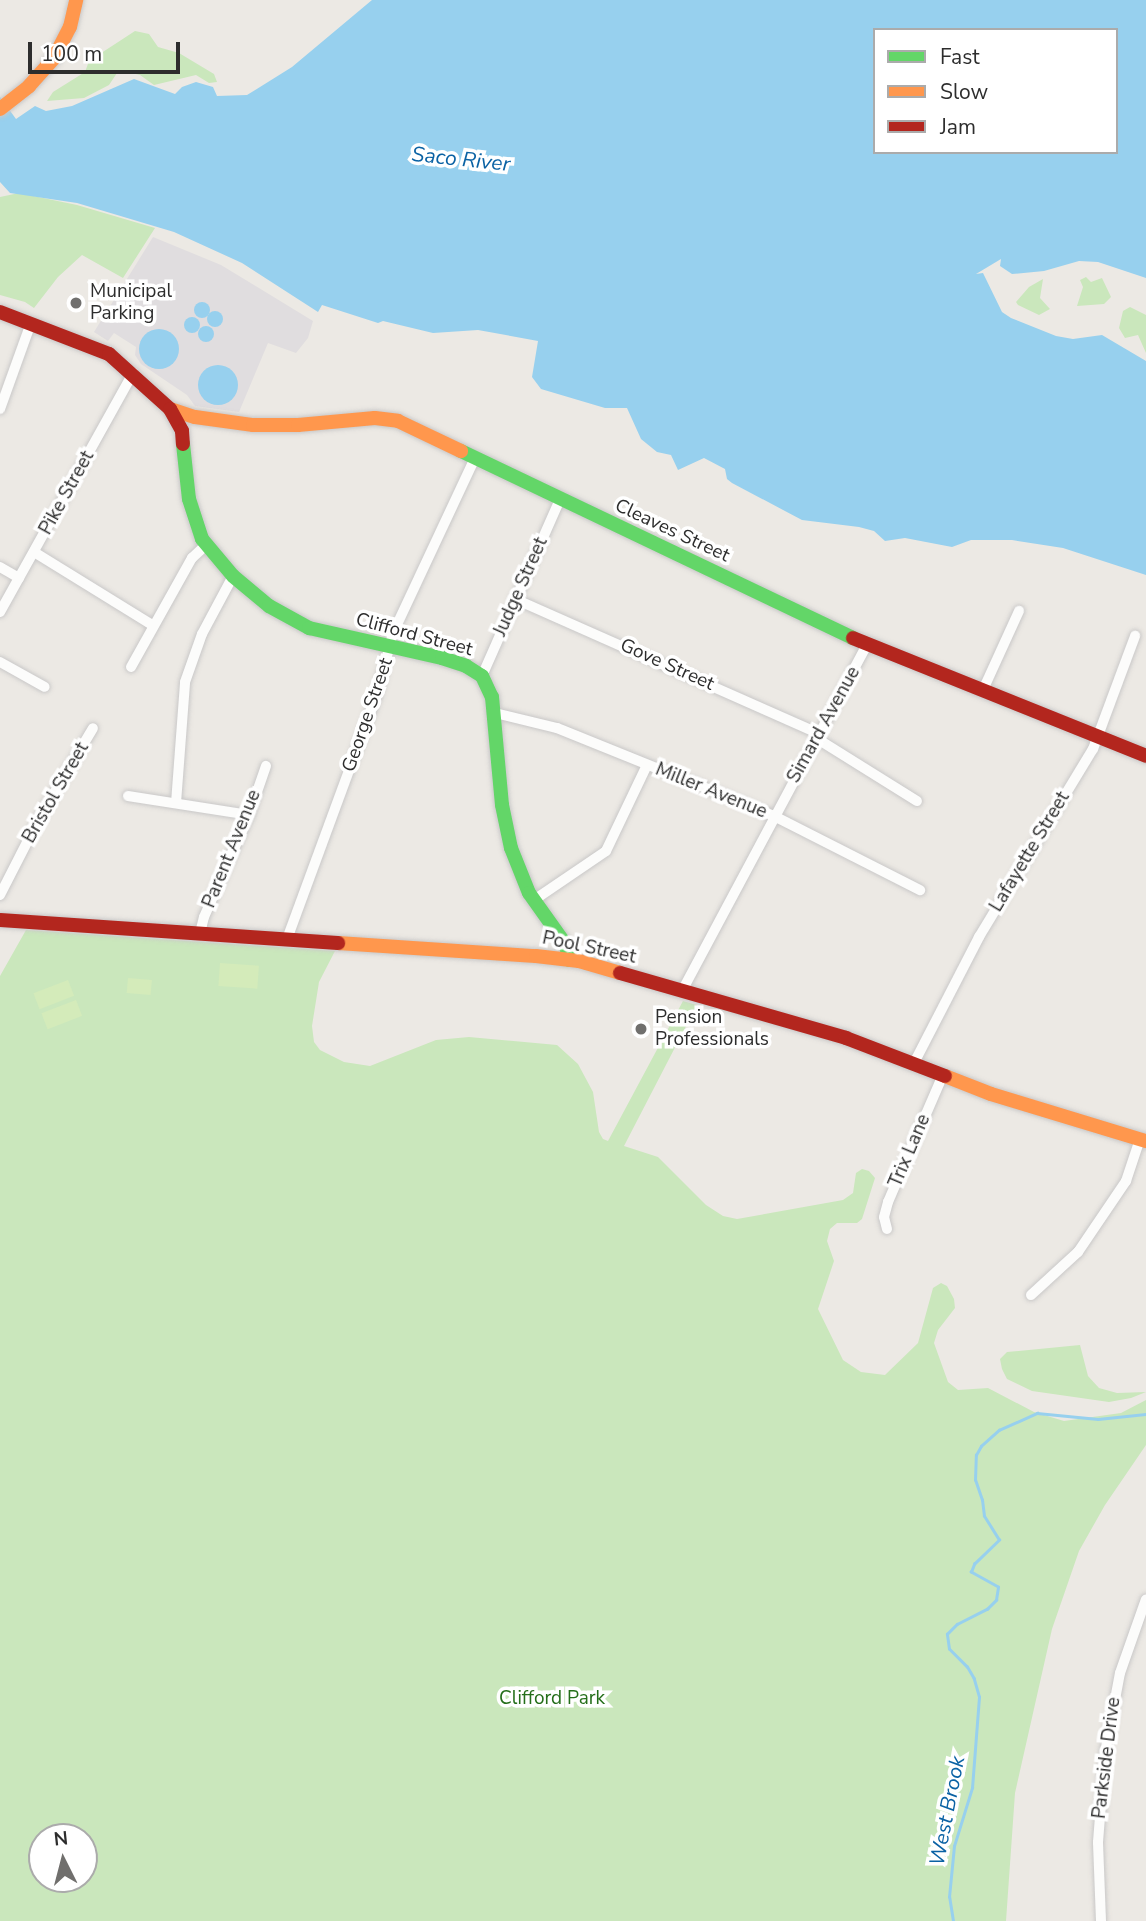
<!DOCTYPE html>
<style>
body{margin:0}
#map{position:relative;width:1146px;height:1921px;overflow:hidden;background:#ece9e4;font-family:"Nunito Sans",sans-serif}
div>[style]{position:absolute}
.industrial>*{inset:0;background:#e0dddf}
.green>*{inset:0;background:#cae7bc}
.pitch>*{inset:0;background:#d4ebba;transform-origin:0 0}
.water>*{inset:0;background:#97d0ee}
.round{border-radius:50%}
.stream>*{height:2.5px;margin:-1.25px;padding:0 1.25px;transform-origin:1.25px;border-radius:1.25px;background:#97d0ee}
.roads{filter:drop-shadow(0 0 2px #c9c8c8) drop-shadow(0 0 2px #c9c8c8)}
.street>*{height:10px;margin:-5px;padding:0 5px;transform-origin:5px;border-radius:5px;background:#fcfcfb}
.fast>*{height:14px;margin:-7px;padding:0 7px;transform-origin:7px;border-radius:7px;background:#63d668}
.slow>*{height:14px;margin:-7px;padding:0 7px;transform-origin:7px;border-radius:7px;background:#ff974d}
.jam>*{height:14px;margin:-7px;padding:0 7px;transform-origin:7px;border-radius:7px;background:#b3261e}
.dots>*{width:19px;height:19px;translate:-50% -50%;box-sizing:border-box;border:4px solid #fff;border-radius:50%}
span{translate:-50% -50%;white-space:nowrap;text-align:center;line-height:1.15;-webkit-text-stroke:7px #fff;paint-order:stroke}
.poi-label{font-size:19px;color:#2d2d2d}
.left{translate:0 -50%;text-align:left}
.street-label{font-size:19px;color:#2d2d2d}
.park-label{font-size:19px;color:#246e19}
.water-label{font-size:21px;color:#0a62a4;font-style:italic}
.legend{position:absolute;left:873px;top:28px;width:245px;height:126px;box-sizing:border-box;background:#fff;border:2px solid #ababab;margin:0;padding:9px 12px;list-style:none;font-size:21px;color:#2d2d2d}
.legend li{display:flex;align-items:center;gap:14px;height:35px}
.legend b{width:35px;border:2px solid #ababab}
.north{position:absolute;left:28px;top:1823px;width:70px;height:70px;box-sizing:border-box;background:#fff;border:2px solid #ababab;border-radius:50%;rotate:354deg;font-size:19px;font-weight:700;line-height:28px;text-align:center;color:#2d2d2d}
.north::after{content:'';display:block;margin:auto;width:24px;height:32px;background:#706f6d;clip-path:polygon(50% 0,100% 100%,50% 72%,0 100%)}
.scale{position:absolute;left:28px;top:42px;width:152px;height:32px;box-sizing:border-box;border:4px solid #2d2d2d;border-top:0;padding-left:9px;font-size:21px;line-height:24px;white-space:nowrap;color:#2d2d2d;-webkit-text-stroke:5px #fff;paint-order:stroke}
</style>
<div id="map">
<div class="industrial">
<i style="clip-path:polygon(153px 237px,221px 265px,313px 321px,308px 338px,296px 353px,268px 343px,239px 412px,195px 406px,187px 395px,141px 364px,135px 355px,136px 347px,114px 333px,108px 341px,94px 332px)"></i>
</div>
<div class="green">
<i style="clip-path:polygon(135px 31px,149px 34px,158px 47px,179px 53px,214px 74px,217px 82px,209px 83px,196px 75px,154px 85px,140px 75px,119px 70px,109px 85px,84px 98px,47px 101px,53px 92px,85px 72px,89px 61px)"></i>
<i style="clip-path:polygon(19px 193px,77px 205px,155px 228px,123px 278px,82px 255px,58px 277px,34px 308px,25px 302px,0 295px,0 197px)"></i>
<i style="clip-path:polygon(1086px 277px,1091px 282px,1102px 278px,1111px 297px,1104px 304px,1077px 306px,1083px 287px,1080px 280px)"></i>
<i style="clip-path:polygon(1043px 279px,1040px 298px,1050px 309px,1039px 315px,1018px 305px,1016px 302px,1029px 287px)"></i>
<i style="clip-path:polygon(1130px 307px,1146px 315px,1146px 353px,1138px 335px,1125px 338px,1119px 328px,1123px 311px)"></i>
<i style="clip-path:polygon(evenodd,26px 930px,335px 951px,319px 982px,312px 1026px,314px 1042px,320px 1050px,344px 1062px,370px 1066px,436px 1040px,469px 1037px,557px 1045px,578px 1064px,593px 1092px,599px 1132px,603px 1139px,608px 1141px,683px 1001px,697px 1005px,624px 1146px,658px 1157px,706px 1205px,723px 1216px,737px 1219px,843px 1200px,853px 1193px,856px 1173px,862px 1169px,869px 1171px,875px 1178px,862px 1219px,857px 1223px,837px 1223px,830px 1229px,827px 1241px,834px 1261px,818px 1309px,843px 1360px,861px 1372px,885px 1375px,918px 1343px,933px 1288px,941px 1283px,947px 1286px,954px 1299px,955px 1308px,938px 1330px,934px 1343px,948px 1382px,958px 1390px,988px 1388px,1034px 1412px,1064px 1421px,1121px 1413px,1146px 1400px,1146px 1445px,1105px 1505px,1079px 1551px,1052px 1629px,1015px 1793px,1006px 1921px,0 1921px,0 976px,26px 930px,42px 1837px,84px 1837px,84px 1879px,42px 1879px,42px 1837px)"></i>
<i style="clip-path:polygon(1080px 1345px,1088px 1376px,1099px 1388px,1117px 1393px,1146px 1392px,1131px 1398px,1109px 1402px,1032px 1391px,1007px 1379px,1002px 1369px,1000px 1359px,1007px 1352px)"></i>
</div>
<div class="pitch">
<i style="left:220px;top:963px;width:39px;height:23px;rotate:4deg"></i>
<i style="left:128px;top:978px;width:24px;height:15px;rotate:5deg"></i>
<i style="left:68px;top:980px;width:17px;height:37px;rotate:69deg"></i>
<i style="left:76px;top:1000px;width:17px;height:37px;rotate:69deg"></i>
</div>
<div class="water">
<i style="clip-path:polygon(evenodd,372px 0,1146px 0,1146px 278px,1098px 262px,1079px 261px,1044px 271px,1012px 274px,1000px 266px,1001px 259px,976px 274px,983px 273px,1002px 312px,1011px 318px,1056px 336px,1073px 339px,1102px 335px,1146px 361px,1146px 575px,1063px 548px,1012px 540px,971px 540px,952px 547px,905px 538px,885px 541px,874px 531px,859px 527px,802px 520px,732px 483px,727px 479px,725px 469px,704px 458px,678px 470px,671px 455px,657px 452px,641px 439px,627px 408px,605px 408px,541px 389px,532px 377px,538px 341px,478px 330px,433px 333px,383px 321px,378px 323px,322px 305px,318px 312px,242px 263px,174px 232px,77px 203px,10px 193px,0 182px,0 97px,16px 119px,35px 106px,46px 111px,72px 106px,134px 79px,175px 94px,182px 87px,196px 82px,213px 87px,217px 96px,247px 95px,292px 67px,372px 0,875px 30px,1116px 30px,1116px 152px,875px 152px,875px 30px)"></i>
<i class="round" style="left:194px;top:302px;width:16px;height:16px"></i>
<i class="round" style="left:207px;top:311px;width:16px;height:16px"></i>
<i class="round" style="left:184px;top:317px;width:16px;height:16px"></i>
<i class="round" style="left:198px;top:326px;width:16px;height:16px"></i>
<i class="round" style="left:139px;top:329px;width:40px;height:40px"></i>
<i class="round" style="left:198px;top:365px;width:40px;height:40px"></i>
</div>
<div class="stream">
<i style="left:953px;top:1921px;width:24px;rotate:-99deg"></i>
<i style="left:949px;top:1897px;width:51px;rotate:-84.4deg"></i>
<i style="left:954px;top:1846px;width:61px;rotate:-72.8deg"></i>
<i style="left:972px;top:1788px;width:91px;rotate:-85.6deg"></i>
<i style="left:979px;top:1697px;width:19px;rotate:-106deg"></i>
<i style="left:974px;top:1679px;width:14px;rotate:-120deg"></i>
<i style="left:967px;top:1667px;width:25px;rotate:-135deg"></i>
<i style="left:949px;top:1649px;width:15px;rotate:-98deg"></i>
<i style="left:947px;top:1634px;width:14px;rotate:-45deg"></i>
<i style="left:957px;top:1624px;width:34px;rotate:-27deg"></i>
<i style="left:987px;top:1609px;width:13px;rotate:-45deg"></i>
<i style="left:996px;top:1600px;width:13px;rotate:-81deg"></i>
<i style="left:998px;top:1587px;width:31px;rotate:-151deg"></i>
<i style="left:971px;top:1572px;width:9px;rotate:-69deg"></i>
<i style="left:974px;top:1564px;width:35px;rotate:-44deg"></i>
<i style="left:999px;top:1540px;width:28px;rotate:-122deg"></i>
<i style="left:984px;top:1516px;width:16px;rotate:-97deg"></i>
<i style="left:982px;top:1500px;width:21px;rotate:-109deg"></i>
<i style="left:975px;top:1480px;width:25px;rotate:-88deg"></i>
<i style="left:976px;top:1455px;width:10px;rotate:-61deg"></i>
<i style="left:981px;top:1446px;width:24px;rotate:-42deg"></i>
<i style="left:999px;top:1430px;width:42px;rotate:-24.1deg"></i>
<i style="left:1037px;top:1413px;width:61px;rotate:5.6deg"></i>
<i style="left:1098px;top:1419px;width:48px;rotate:-5.9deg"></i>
</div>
<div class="roads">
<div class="street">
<i style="left:0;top:409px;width:91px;rotate:-70.2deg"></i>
<i style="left:34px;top:552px;width:139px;rotate:31.7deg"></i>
<i style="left:0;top:567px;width:22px;rotate:30deg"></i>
<i style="left:515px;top:599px;width:333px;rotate:23.9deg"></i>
<i style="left:0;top:612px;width:274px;rotate:-60.9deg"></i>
<i style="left:0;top:662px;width:51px;rotate:29.1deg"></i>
<i style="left:131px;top:667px;width:125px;rotate:-60.8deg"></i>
<i style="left:192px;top:558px;width:18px;rotate:-43deg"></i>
<i style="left:482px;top:676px;width:193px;rotate:-66.2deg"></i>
<i style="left:983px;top:690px;width:87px;rotate:-65.5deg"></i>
<i style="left:495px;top:713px;width:64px;rotate:13.6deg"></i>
<i style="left:557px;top:728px;width:184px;rotate:22deg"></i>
<i style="left:728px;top:797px;width:50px;rotate:22.4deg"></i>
<i style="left:774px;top:816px;width:164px;rotate:26.9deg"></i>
<i style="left:816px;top:738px;width:119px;rotate:32deg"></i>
<i style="left:128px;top:796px;width:122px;rotate:8.9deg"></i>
<i style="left:176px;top:803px;width:121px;rotate:-85.7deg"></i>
<i style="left:185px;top:682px;width:51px;rotate:-70.5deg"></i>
<i style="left:202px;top:634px;width:66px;rotate:-61.9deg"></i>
<i style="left:0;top:895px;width:90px;rotate:-62.9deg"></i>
<i style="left:41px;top:815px;width:101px;rotate:-59.1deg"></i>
<i style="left:534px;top:900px;width:87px;rotate:-34.2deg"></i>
<i style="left:606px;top:851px;width:95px;rotate:-64.5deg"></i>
<i style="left:200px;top:933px;width:16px;rotate:-76deg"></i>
<i style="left:204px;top:917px;width:111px;rotate:-66.2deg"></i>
<i style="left:249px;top:815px;width:52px;rotate:-70.9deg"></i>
<i style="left:287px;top:939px;width:261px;rotate:-69.8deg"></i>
<i style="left:377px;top:694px;width:63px;rotate:-75.3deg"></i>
<i style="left:393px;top:633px;width:193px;rotate:-64.9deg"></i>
<i style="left:682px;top:991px;width:393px;rotate:-61.9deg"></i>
<i style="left:914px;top:1063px;width:142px;rotate:-62.7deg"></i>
<i style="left:979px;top:937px;width:220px;rotate:-58.8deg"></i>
<i style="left:1093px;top:749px;width:121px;rotate:-69.6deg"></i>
<i style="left:887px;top:1229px;width:12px;rotate:-104deg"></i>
<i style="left:884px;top:1217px;width:16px;rotate:-75deg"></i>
<i style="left:888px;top:1202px;width:138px;rotate:-66.6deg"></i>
<i style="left:1031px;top:1295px;width:64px;rotate:-42.5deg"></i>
<i style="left:1078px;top:1252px;width:86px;rotate:-55.9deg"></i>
<i style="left:1126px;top:1181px;width:44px;rotate:-71.6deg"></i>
<i style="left:1101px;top:1921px;width:79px;rotate:-92.2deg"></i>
<i style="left:1098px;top:1842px;width:89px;rotate:-85.5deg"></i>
<i style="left:1105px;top:1753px;width:81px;rotate:-79.4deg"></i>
<i style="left:1120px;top:1673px;width:78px;rotate:-70.6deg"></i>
</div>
<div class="fast">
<i style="left:183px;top:444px;width:55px;rotate:83.8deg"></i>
<i style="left:189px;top:499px;width:42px;rotate:72deg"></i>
<i style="left:202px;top:539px;width:48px;rotate:50deg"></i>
<i style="left:233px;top:576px;width:47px;rotate:39.8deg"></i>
<i style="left:269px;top:606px;width:46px;rotate:28.8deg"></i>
<i style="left:309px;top:628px;width:136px;rotate:12.7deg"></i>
<i style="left:442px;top:658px;width:25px;rotate:18deg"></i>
<i style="left:466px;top:666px;width:19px;rotate:32deg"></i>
<i style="left:482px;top:676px;width:23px;rotate:65deg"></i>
<i style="left:492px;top:697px;width:108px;rotate:84.7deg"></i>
<i style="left:502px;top:805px;width:44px;rotate:78.2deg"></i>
<i style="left:511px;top:848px;width:48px;rotate:68.2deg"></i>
<i style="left:529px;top:893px;width:64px;rotate:54.6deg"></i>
<i style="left:566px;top:945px;width:15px;rotate:79deg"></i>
<i style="left:461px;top:451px;width:434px;rotate:25.5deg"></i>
</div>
<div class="slow">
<i style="left:0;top:109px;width:37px;rotate:-38deg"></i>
<i style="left:29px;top:86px;width:38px;rotate:-48deg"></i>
<i style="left:54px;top:58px;width:35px;rotate:-63deg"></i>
<i style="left:70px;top:27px;width:28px;rotate:-77deg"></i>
<i style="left:170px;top:409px;width:26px;rotate:18deg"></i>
<i style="left:195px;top:417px;width:59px;rotate:7.9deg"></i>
<i style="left:253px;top:425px;width:45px"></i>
<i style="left:298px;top:425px;width:77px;rotate:-5.2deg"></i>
<i style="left:375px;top:418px;width:23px;rotate:7deg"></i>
<i style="left:398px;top:421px;width:70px;rotate:25.5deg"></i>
<i style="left:338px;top:943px;width:198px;rotate:3.8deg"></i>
<i style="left:536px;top:956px;width:43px;rotate:6.6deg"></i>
<i style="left:579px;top:961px;width:43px;rotate:16.3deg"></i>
<i style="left:945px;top:1076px;width:49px;rotate:21.4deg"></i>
<i style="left:991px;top:1094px;width:162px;rotate:16.9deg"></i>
</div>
<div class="jam">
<i style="left:0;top:312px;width:117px;rotate:21.1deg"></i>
<i style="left:109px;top:354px;width:82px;rotate:42deg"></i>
<i style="left:170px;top:409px;width:25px;rotate:61deg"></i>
<i style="left:182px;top:431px;width:13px;rotate:86deg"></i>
<i style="left:853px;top:638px;width:316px;rotate:21.9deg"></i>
<i style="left:0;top:920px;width:339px;rotate:3.9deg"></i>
<i style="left:620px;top:973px;width:235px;rotate:16deg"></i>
<i style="left:846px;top:1038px;width:106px;rotate:21deg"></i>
</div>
</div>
<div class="dots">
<i style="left:76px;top:303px;background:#706f6d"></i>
<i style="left:641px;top:1029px;background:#706f6d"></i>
</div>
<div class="poi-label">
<span class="left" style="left:90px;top:303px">Municipal<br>Parking</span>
<span class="left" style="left:655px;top:1029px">Pension<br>Professionals</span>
</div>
<div class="street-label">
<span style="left:67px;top:493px;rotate:-61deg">Pike Street</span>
<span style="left:672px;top:531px;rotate:25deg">Cleaves Street</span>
<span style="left:521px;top:587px;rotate:-66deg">Judge Street</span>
<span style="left:414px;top:635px;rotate:15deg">Clifford Street</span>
<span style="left:667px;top:665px;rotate:24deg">Gove Street</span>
<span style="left:368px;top:715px;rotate:-71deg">George Street</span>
<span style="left:824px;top:725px;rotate:-61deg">Simard Avenue</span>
<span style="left:711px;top:791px;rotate:22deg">Miller Avenue</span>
<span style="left:56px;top:793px;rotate:-60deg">Bristol Street</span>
<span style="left:232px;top:849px;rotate:-68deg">Parent Avenue</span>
<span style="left:1030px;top:852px;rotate:-59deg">Lafayette Street</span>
<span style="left:589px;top:948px;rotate:12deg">Pool Street</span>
<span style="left:910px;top:1151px;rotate:-67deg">Trix Lane</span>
<span style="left:1107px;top:1758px;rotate:-83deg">Parkside Drive</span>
</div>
<div class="park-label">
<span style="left:552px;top:1699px">Clifford Park</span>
</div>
<div class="water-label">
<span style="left:461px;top:159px;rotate:6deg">Saco River</span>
<span style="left:947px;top:1811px;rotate:-79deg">West Brook</span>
</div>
<ul class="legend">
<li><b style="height:9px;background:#63d668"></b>Fast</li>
<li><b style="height:9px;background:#ff974d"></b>Slow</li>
<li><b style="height:9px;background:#b3261e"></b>Jam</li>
</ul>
<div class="north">N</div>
<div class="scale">100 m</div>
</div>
